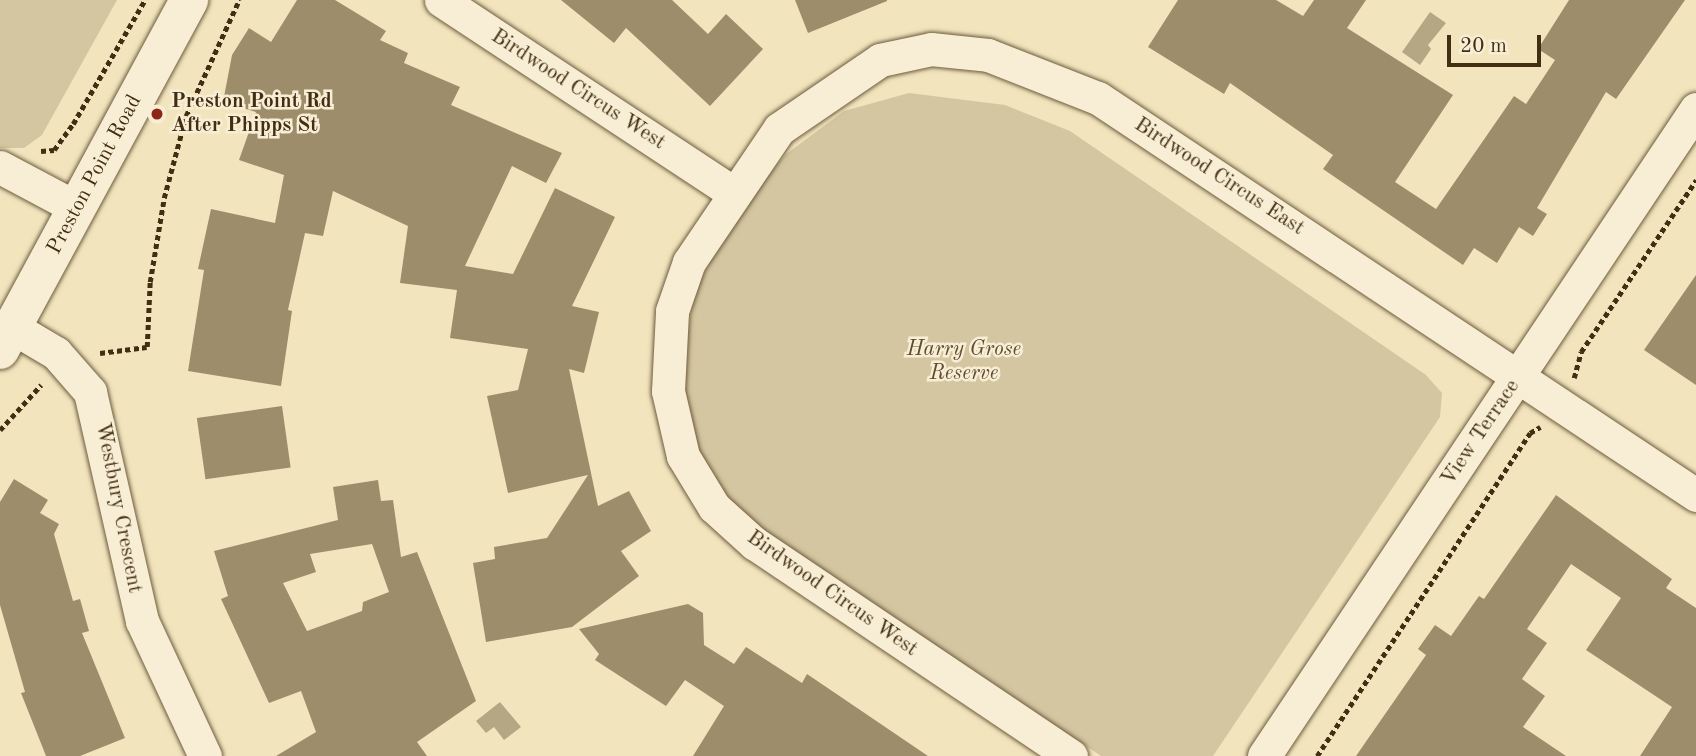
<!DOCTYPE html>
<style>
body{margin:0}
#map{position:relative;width:1696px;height:756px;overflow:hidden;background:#f2e5be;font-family:"Old Standard TT",serif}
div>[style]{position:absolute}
.green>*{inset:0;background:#d4c6a1}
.water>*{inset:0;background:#b6a784}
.building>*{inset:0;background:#9e8d6b;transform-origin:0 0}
.path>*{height:4.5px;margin-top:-2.25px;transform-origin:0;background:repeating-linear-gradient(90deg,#422e12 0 5px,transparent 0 8.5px)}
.roads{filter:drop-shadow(0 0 2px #6e5c3d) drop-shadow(0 0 2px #6e5c3d)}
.street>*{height:33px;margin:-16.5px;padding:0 16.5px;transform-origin:16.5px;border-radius:16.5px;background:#f7eed5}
.secondary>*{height:38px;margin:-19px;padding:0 19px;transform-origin:19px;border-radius:19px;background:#f7eed5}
.dots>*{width:19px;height:19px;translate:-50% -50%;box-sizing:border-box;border:4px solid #f7eed5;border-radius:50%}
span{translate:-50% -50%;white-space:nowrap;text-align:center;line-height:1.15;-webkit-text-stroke:5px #f7eed5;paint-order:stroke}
.street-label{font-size:21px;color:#422e12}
.poi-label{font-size:21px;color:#422e12;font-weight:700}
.left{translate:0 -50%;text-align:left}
.park-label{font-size:21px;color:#5f4c2f;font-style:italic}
.scale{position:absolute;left:1447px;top:35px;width:94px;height:32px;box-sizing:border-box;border:4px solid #422e12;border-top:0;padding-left:9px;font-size:21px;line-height:24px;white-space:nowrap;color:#422e12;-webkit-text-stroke:5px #f7eed5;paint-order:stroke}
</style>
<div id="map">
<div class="green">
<i style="clip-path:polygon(0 0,117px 0,42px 135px,24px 148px,0 148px)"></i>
<i style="clip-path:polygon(909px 93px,1005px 105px,1070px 131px,1426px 375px,1442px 393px,1440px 417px,1213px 756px,1101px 756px,738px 513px,697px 449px,682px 376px,694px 291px,738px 212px,785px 155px,844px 111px)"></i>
</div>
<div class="water">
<i style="clip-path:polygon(1430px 12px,1446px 23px,1428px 45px,1431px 49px,1420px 65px,1402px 52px)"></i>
<i style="clip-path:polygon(500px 702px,521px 727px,504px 740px,494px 727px,486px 733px,476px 721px)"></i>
</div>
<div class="building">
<i style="clip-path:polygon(297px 0,335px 0,386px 31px,380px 40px,408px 53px,404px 63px,460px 87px,451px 105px,562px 153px,546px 183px,512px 166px,465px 266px,513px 274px,555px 188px,615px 217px,572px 306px,599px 312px,584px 373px,569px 369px,598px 506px,629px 491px,651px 531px,621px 551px,639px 576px,572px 627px,486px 642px,473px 563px,495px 559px,494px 547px,547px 538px,588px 475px,508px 493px,487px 396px,518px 390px,528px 349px,450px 338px,457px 290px,400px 283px,408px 226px,333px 191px,323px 236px,305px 233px,288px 310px,292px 311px,281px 386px,188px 371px,204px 270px,198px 269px,211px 209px,275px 223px,284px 175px,239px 160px,256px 112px,223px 102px,232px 55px,249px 28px,271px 42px)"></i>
<i style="clip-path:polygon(561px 0,672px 0,708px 34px,726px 14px,763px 49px,710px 106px,626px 28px,614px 43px)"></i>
<i style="clip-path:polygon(795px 0,887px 0,887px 1px,808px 33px)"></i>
<i style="clip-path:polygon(1178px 0,1276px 0,1303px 16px,1314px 0,1366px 0,1347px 28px,1453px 95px,1395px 182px,1436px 209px,1514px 96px,1526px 104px,1555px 60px,1538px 49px,1569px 0,1685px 0,1616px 99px,1606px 92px,1537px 208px,1547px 214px,1533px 236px,1519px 227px,1497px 263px,1474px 248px,1463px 265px,1323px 169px,1333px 155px,1230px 83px,1224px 94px,1148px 47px)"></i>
<i style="clip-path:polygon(1696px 275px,1696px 385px,1644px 350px)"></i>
<i style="left:282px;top:406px;width:62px;height:86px;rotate:82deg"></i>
<i style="clip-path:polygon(14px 479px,48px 500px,40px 513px,59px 524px,54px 534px,73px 601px,80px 599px,89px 631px,82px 633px,125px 738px,80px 756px,46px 756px,21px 693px,25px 692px,0 605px,0 502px)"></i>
<i style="clip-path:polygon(evenodd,378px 480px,381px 501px,393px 500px,401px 557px,417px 552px,476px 701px,417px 742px,427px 756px,276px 756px,316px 732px,301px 691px,269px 703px,221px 599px,228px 596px,214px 551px,338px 520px,333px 487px,378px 480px,372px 544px,389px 592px,363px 602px,362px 611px,307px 631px,283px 583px,316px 572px,310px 554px,372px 544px)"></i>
<i style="clip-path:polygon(1556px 495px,1672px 579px,1666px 588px,1696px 608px,1696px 756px,1640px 756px,1672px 707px,1586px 650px,1621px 598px,1571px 564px,1527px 629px,1547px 643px,1522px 679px,1545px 696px,1523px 727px,1566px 756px,1356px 756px,1426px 655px,1418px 649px,1435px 625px,1451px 636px,1479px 596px,1484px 599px)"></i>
<i style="clip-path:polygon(688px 604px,703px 613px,704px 645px,734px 664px,746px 647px,802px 683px,807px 674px,928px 756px,693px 756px,724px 706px,685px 680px,666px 706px,595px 660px,599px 654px,579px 629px)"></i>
</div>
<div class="path">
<i style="left:41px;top:151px;width:13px;rotate:-4deg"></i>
<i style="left:54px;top:150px;width:32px;rotate:-54deg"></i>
<i style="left:73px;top:124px;width:143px;rotate:-59.9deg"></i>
<i style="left:100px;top:353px;width:47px;rotate:-7.3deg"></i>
<i style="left:147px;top:347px;width:65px;rotate:-87.4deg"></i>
<i style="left:150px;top:282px;width:85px;rotate:-80.5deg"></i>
<i style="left:164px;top:198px;width:85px;rotate:-75deg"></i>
<i style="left:186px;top:116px;width:128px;rotate:-65.4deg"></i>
<i style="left:1574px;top:378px;width:27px;rotate:-75deg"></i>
<i style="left:1581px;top:352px;width:207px;rotate:-56.2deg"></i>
<i style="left:0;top:430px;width:61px;rotate:-47.7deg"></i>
<i style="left:1317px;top:756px;width:387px;rotate:-56.6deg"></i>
<i style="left:1530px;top:433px;width:12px;rotate:-31deg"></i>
</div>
<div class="roads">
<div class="street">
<i style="left:441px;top:0;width:349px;rotate:33.4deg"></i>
<i style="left:0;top:167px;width:87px;rotate:28deg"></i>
<i style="left:12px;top:327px;width:51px;rotate:30.6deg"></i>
<i style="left:56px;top:353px;width:52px;rotate:48.9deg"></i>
<i style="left:90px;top:392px;width:235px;rotate:77.2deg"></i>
<i style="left:142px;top:621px;width:149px;rotate:65deg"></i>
<i style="left:1071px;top:756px;width:381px;rotate:-146.1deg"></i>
<i style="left:755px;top:544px;width:55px;rotate:-137.9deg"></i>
<i style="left:714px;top:507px;width:60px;rotate:-121.3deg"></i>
<i style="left:683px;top:456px;width:67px;rotate:-103deg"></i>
<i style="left:668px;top:391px;width:80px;rotate:-87.1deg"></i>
<i style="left:672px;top:311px;width:52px;rotate:-70.9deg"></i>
<i style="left:689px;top:262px;width:161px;rotate:-55.9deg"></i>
<i style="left:779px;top:129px;width:122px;rotate:-34.3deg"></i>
<i style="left:880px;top:60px;width:52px;rotate:-12.2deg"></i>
<i style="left:931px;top:49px;width:57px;rotate:6deg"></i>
<i style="left:988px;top:55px;width:118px;rotate:21.4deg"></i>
<i style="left:1098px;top:98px;width:718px;rotate:33.58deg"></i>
<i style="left:1264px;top:756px;width:778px;rotate:-56.27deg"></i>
</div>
<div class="secondary">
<i style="left:0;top:350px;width:398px;rotate:-61.6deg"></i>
</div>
</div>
<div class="dots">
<i style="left:157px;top:114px;background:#8f2418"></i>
</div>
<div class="street-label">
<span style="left:578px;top:90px;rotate:33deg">Birdwood Circus West</span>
<span style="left:95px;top:175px;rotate:-62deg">Preston Point Road</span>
<span style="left:1219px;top:177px;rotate:33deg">Birdwood Circus East</span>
<span style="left:1481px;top:433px;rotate:-56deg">View Terrace</span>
<span style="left:118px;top:508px;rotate:79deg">Westbury Crescent</span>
<span style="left:832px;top:594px;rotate:35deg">Birdwood Circus West</span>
</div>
<div class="poi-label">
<span class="left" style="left:171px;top:114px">Preston Point Rd<br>After Phipps St</span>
</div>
<div class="park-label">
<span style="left:964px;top:362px">Harry Grose<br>Reserve</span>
</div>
<div class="scale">20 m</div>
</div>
